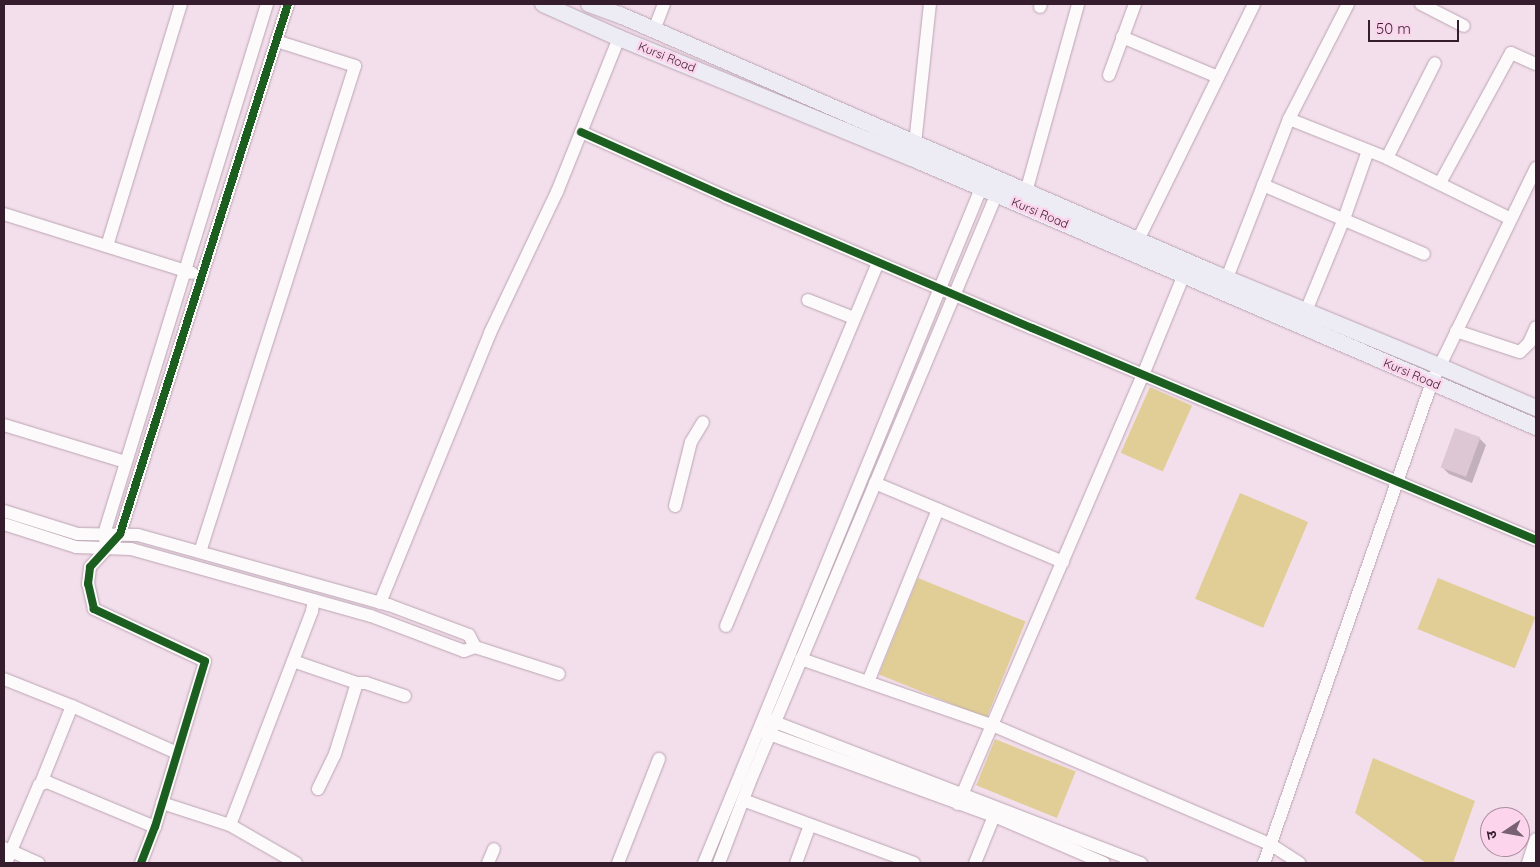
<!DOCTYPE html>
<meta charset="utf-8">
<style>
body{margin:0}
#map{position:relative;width:1540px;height:867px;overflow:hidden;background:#f3deeb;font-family:Quicksand,"Noto Sans Devanagari",sans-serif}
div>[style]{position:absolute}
.green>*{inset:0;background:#e1ce96;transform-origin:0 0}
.shadow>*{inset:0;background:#0003}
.building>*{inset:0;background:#ddc7d4;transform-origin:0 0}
.roads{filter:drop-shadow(0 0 1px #baa5b2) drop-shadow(0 0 1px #baa5b2)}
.minor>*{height:12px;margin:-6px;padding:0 6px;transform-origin:6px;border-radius:6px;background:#fdfafc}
.major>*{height:16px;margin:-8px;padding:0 8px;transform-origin:8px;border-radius:8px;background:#edebf4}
.cycleway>*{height:8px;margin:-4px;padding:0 4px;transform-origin:4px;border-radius:4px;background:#1b5e20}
span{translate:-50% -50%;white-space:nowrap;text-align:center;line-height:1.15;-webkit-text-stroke:5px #fcd5ed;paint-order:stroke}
.street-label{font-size:12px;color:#351d2d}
.frame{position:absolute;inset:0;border:5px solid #351d2d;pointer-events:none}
.north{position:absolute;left:1480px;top:807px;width:50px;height:50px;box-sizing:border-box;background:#fcd5ed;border:1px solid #ac8ba0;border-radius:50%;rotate:258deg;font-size:14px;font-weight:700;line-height:20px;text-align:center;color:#351d2d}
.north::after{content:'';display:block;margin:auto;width:18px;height:22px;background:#786170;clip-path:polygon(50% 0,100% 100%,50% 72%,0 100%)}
.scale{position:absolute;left:1368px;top:20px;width:91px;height:22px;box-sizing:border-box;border:2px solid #351d2d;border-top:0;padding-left:6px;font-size:15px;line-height:18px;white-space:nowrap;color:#351d2d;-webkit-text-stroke:4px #fcd5ed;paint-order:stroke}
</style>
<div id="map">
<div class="green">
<i style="left:1150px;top:387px;width:46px;height:72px;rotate:24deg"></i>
<i style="left:1240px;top:493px;width:74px;height:115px;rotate:23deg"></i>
<i style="left:918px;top:578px;width:116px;height:104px;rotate:22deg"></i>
<i style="left:1438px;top:578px;width:105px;height:55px;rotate:22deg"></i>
<i style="left:995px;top:739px;width:87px;height:50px;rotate:22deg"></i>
<i style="clip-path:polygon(1373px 758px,1475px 801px,1453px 863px,1426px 863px,1355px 813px)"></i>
</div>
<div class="shadow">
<i style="clip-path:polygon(1479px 438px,1486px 445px,1472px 483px,1449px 474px,1442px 467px)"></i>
</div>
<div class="building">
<i style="left:1455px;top:428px;width:27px;height:42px;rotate:20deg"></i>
</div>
<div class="roads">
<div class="minor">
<i style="left:1421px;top:4px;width:48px;rotate:27.1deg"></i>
<i style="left:1040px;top:7px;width:3px;rotate:-72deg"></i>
<i style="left:654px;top:30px;width:28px;rotate:-69deg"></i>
<i style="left:1122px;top:37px;width:104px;rotate:22.6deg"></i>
<i style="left:1109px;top:75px;width:76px;rotate:-69.9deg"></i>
<i style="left:1289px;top:119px;width:105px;rotate:21.7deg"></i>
<i style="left:1387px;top:158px;width:138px;rotate:26.2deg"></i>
<i style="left:581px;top:132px;width:159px;rotate:24.1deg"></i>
<i style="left:726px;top:197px;width:333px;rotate:23.2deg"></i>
<i style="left:1032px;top:328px;width:547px;rotate:22.81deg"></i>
<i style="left:915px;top:144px;width:141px;rotate:-83.9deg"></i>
<i style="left:1387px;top:158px;width:106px;rotate:-63.2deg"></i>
<i style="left:1440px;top:183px;width:148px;rotate:-61.4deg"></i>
<i style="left:1511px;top:53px;width:27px;rotate:24deg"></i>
<i style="left:1263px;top:185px;width:175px;rotate:23.2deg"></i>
<i style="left:1026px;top:192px;width:195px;rotate:-74.5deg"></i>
<i style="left:4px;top:214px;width:197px;rotate:17.4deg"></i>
<i style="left:1138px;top:240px;width:263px;rotate:-63.8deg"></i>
<i style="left:107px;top:246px;width:253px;rotate:-73deg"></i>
<i style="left:1227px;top:278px;width:171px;rotate:-68.7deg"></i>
<i style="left:1289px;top:119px;width:129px;rotate:-62.8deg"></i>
<i style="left:808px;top:300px;width:49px;rotate:21.4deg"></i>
<i style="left:1306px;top:311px;width:100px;rotate:-67.6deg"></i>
<i style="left:1344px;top:219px;width:72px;rotate:-70.6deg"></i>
<i style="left:1456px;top:331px;width:67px;rotate:18.2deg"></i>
<i style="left:1520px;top:352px;width:13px;rotate:-45deg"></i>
<i style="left:1529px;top:343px;width:17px;rotate:-66deg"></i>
<i style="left:4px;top:425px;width:127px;rotate:16.9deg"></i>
<i style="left:875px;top:483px;width:204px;rotate:22.8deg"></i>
<i style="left:675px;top:506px;width:66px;rotate:-76deg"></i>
<i style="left:691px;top:442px;width:23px;rotate:-59deg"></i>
<i style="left:4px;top:511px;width:77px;rotate:17.3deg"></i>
<i style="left:78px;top:534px;width:60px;rotate:1deg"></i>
<i style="left:138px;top:535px;width:261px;rotate:15.6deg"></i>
<i style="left:389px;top:605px;width:85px;rotate:20.6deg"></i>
<i style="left:469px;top:635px;width:13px;rotate:63deg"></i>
<i style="left:4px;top:524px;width:76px;rotate:17.7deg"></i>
<i style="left:76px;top:547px;width:55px;rotate:2.1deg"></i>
<i style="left:131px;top:549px;width:249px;rotate:15.6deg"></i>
<i style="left:371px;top:616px;width:99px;rotate:20.6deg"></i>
<i style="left:464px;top:651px;width:12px;rotate:-20deg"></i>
<i style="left:475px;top:647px;width:88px;rotate:17.8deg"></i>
<i style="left:107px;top:548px;width:14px;rotate:-102deg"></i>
<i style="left:104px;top:534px;width:554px;rotate:-72.9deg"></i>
<i style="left:200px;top:552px;width:510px;rotate:-72.31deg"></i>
<i style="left:355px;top:66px;width:83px;rotate:-162.4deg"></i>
<i style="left:380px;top:603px;width:292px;rotate:-67.8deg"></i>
<i style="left:490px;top:333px;width:156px;rotate:-64.6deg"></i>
<i style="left:557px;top:192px;width:166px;rotate:-68.1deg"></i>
<i style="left:726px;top:626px;width:394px;rotate:-67.3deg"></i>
<i style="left:801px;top:659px;width:202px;rotate:19.1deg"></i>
<i style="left:992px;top:725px;width:302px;rotate:23.2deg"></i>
<i style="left:1270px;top:844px;width:35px;rotate:33deg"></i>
<i style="left:293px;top:661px;width:68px;rotate:19deg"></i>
<i style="left:357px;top:683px;width:9px"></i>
<i style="left:366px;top:683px;width:41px;rotate:18.4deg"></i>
<i style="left:4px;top:679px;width:73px;rotate:21.7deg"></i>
<i style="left:72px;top:706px;width:115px;rotate:24.1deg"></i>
<i style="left:868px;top:682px;width:186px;rotate:-67.9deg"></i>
<i style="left:767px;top:719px;width:401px;rotate:21.1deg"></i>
<i style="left:764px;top:732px;width:250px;rotate:20.1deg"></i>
<i style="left:999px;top:818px;width:114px;rotate:23.2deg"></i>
<i style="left:41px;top:783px;width:83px;rotate:-68.1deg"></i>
<i style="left:318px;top:789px;width:39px;rotate:-64deg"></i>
<i style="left:335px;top:754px;width:74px;rotate:-72.8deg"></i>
<i style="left:743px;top:800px;width:182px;rotate:20.2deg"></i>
<i style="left:162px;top:803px;width:71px;rotate:17.9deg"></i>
<i style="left:230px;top:825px;width:229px;rotate:-69deg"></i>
<i style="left:312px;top:611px;width:11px;rotate:-80deg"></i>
<i style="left:958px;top:804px;width:467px;rotate:-66.7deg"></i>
<i style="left:1143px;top:375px;width:117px;rotate:-67.8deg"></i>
<i style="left:230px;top:825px;width:76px;rotate:29.9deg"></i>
<i style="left:4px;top:848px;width:8px;rotate:23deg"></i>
<i style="left:11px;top:851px;width:72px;rotate:-67deg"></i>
<i style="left:39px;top:785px;width:9px;rotate:-21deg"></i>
<i style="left:47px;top:782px;width:117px;rotate:22.6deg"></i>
<i style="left:6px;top:863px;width:13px;rotate:-67deg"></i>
<i style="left:11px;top:851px;width:30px;rotate:24deg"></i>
<i style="left:141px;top:863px;width:39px;rotate:-69deg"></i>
<i style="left:155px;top:827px;width:173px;rotate:-73.2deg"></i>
<i style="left:205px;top:661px;width:123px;rotate:-154.9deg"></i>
<i style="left:94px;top:609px;width:26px;rotate:-103deg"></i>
<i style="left:88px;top:584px;width:17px;rotate:-83deg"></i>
<i style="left:90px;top:567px;width:45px;rotate:-47.7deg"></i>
<i style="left:120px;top:534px;width:556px;rotate:-72.41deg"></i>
<i style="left:488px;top:863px;width:15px;rotate:-67deg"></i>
<i style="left:618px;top:863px;width:112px;rotate:-68.5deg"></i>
<i style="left:704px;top:863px;width:737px;rotate:-67.68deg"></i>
<i style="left:719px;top:863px;width:85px;rotate:-69.2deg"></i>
<i style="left:749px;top:784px;width:649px;rotate:-67.23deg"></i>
<i style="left:796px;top:863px;width:40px;rotate:-69.8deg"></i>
<i style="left:975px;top:863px;width:51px;rotate:-68deg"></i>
<i style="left:1264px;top:863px;width:509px;rotate:-70.75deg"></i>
<i style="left:1432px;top:382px;width:238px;rotate:-64.1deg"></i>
<i style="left:1528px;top:863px;width:25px;rotate:-72deg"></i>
</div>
<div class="major">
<i style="left:543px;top:4px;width:83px;rotate:24.1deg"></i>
<i style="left:619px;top:38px;width:317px;rotate:22.3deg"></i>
<i style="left:912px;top:158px;width:680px;rotate:23.32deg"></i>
<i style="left:589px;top:4px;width:33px;rotate:20deg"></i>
<i style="left:620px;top:15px;width:644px;rotate:23.5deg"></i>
<i style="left:1211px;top:272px;width:247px;rotate:22.4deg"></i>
<i style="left:1439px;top:366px;width:106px;rotate:23.4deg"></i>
</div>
</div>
<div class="cycleway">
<i style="left:581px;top:132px;width:159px;rotate:24.1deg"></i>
<i style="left:726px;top:197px;width:333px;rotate:23.2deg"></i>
<i style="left:1032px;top:328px;width:547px;rotate:22.81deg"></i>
<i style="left:141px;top:863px;width:39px;rotate:-69deg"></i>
<i style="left:155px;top:827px;width:173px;rotate:-73.2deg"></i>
<i style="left:205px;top:661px;width:123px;rotate:-154.9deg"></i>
<i style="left:94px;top:609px;width:26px;rotate:-103deg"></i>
<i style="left:88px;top:584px;width:17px;rotate:-83deg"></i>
<i style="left:90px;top:567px;width:45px;rotate:-47.7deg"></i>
<i style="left:120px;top:534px;width:556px;rotate:-72.41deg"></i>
</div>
<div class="street-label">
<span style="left:667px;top:57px;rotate:22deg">Kursi Road</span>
<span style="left:1040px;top:213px;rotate:23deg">Kursi Road</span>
<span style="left:1412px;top:374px;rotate:23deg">Kursi Road</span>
</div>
<div class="frame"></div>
<div class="north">उ</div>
<div class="scale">50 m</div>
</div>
